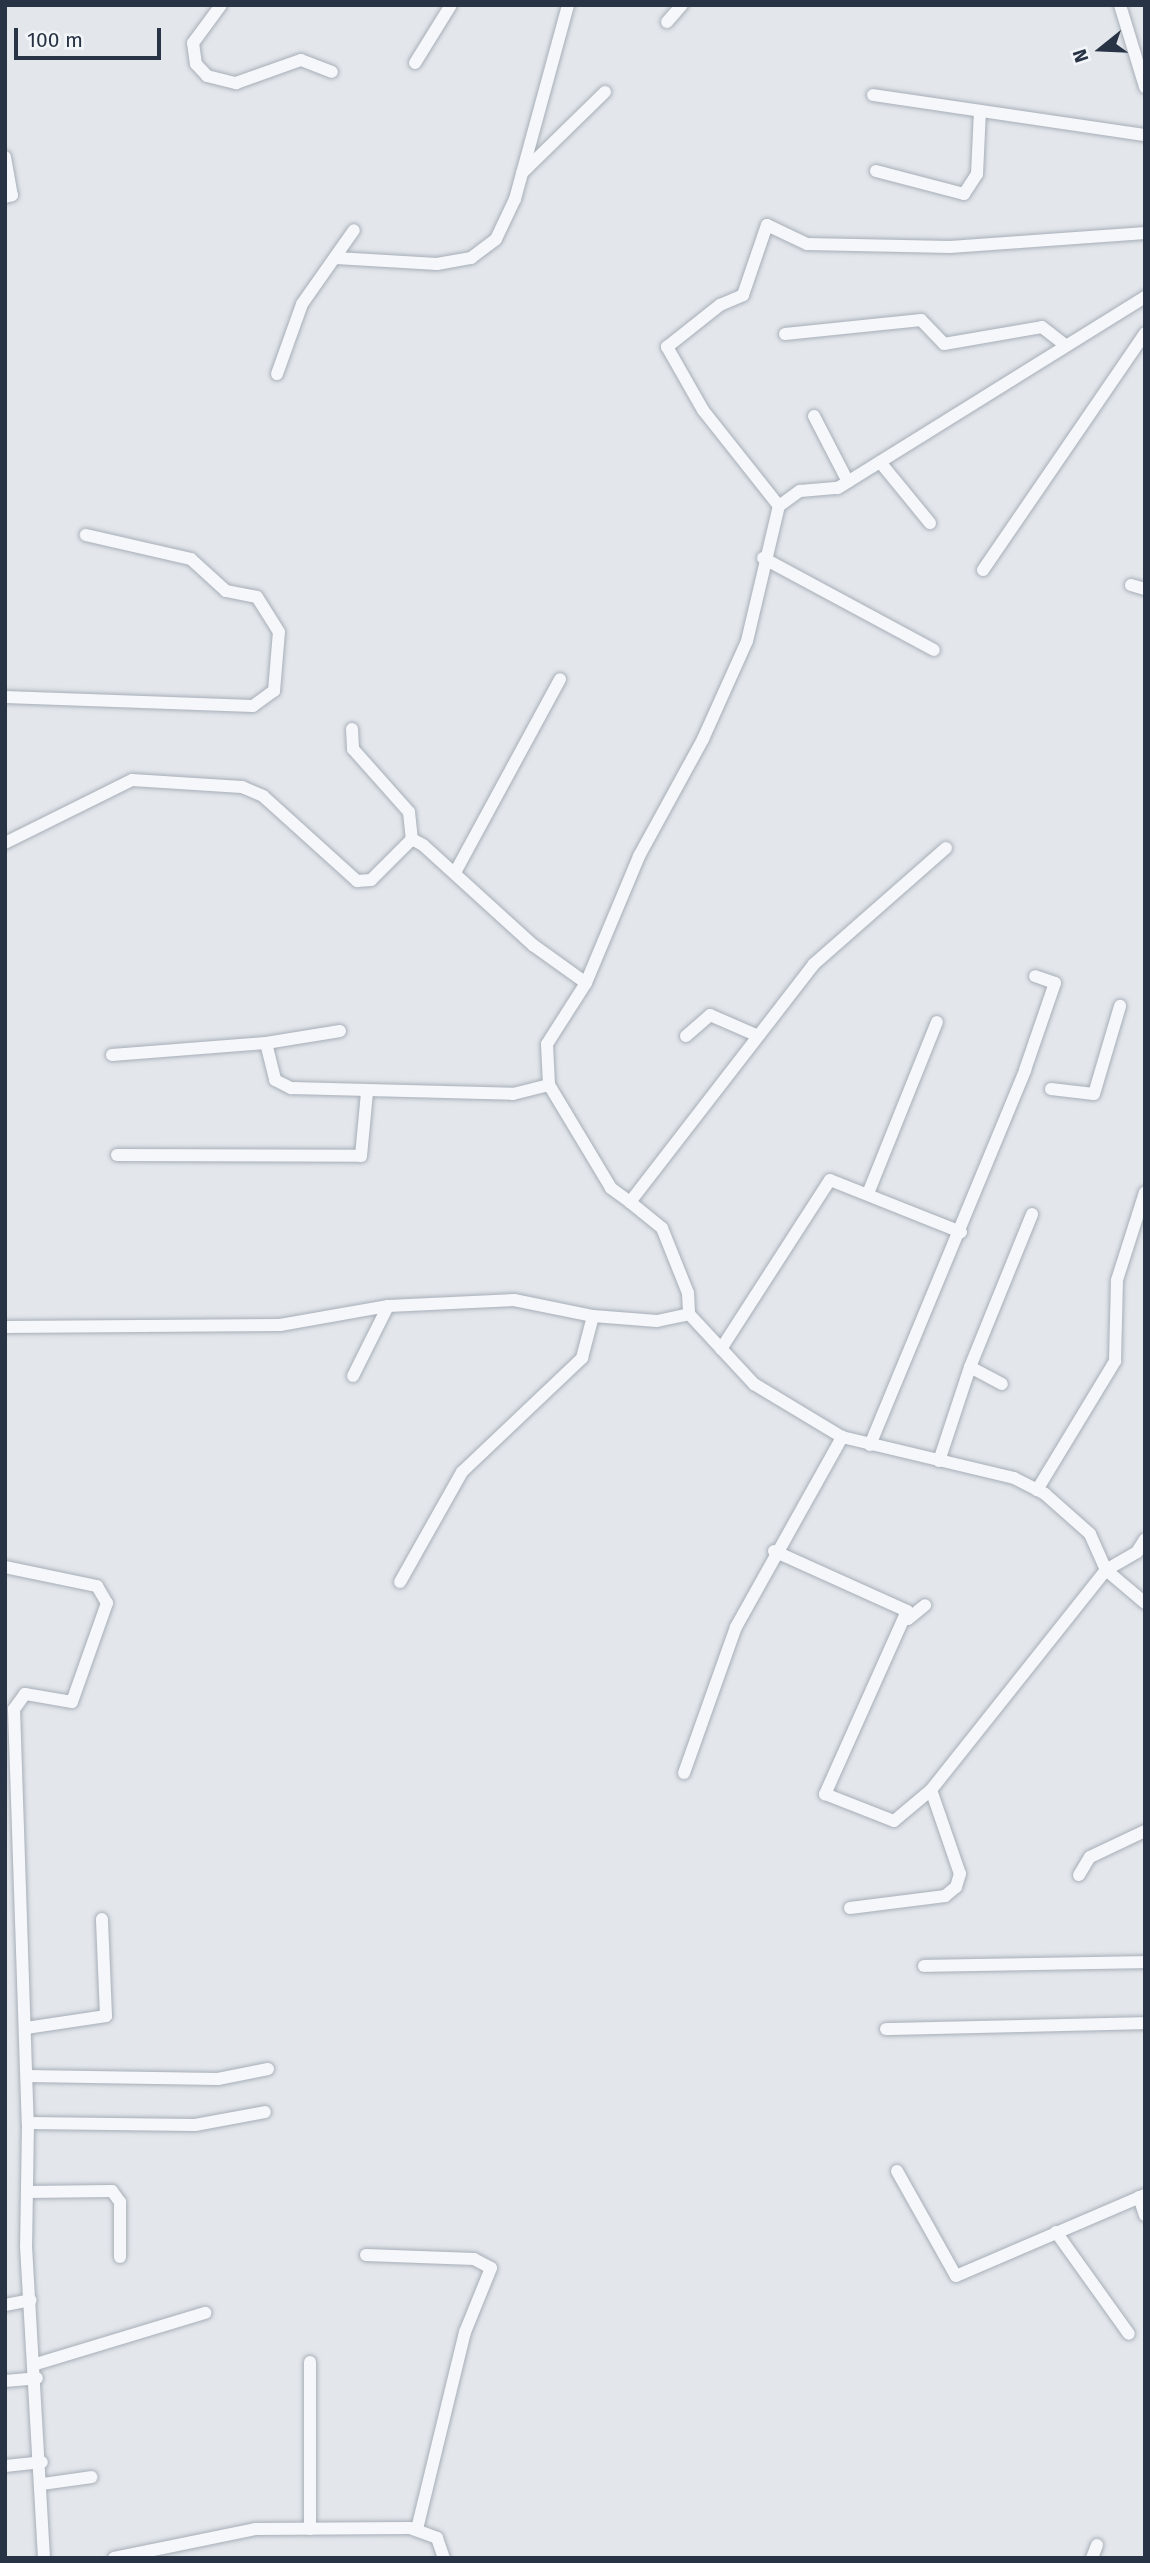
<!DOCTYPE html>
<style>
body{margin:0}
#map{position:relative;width:1150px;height:2563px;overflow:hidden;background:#e3e7ec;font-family:"Fira Sans",sans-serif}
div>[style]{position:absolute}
.roads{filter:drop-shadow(0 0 2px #a7aeb7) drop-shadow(0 0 2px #a7aeb7)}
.street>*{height:12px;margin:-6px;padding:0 6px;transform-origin:6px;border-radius:6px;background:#f6f7fa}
span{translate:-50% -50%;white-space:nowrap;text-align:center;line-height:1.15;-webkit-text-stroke:6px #f3f6f9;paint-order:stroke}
.frame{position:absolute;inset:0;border:7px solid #283446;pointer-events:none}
.north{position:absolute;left:1066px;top:14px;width:70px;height:70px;-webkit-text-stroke:5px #f3f6f9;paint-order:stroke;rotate:252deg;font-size:19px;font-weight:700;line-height:28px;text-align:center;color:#283446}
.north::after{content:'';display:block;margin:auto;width:24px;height:32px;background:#283446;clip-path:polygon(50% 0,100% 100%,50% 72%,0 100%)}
.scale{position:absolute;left:14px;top:28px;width:147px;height:32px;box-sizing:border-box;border:4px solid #283446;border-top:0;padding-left:9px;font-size:21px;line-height:24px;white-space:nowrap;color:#283446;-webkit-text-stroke:5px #f3f6f9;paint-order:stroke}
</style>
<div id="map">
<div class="roads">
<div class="street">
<i style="left:221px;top:5px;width:47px;rotate:126.4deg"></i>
<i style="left:193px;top:43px;width:21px;rotate:82deg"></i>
<i style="left:196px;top:64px;width:16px;rotate:47deg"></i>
<i style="left:207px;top:76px;width:30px;rotate:14deg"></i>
<i style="left:236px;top:83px;width:69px;rotate:-19.5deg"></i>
<i style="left:301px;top:60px;width:33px;rotate:21deg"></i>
<i style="left:1120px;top:5px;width:86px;rotate:73deg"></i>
<i style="left:667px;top:22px;width:23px;rotate:-49deg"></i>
<i style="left:415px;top:63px;width:68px;rotate:-58.2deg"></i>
<i style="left:873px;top:95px;width:275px;rotate:8.4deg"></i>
<i style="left:5px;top:157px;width:39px;rotate:80deg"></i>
<i style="left:12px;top:195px;width:7px;rotate:164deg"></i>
<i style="left:876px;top:171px;width:91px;rotate:14.6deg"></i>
<i style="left:964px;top:194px;width:24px;rotate:-57deg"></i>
<i style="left:977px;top:174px;width:63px;rotate:-87.3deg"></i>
<i style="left:522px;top:173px;width:116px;rotate:-44.3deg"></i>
<i style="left:336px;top:258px;width:101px;rotate:3.4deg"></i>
<i style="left:437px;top:264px;width:35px;rotate:-10deg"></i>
<i style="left:471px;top:258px;width:31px;rotate:-37deg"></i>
<i style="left:496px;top:239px;width:44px;rotate:-64.6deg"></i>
<i style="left:515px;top:199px;width:201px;rotate:-74.7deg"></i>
<i style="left:785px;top:334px;width:137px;rotate:-5.9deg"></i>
<i style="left:921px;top:320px;width:33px;rotate:46deg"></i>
<i style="left:944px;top:344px;width:99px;rotate:-9.8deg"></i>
<i style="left:1042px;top:327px;width:28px;rotate:38deg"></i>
<i style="left:277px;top:374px;width:74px;rotate:-70.3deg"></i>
<i style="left:302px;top:304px;width:90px;rotate:-54.9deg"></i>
<i style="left:814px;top:416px;width:74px;rotate:62.7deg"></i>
<i style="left:880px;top:462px;width:79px;rotate:50.7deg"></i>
<i style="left:779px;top:506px;width:122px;rotate:-128.4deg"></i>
<i style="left:703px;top:410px;width:73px;rotate:-119.7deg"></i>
<i style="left:667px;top:347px;width:68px;rotate:-38.4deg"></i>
<i style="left:720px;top:305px;width:25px;rotate:-23deg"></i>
<i style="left:743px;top:295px;width:74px;rotate:-71.1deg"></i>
<i style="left:767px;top:225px;width:44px;rotate:25.4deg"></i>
<i style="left:807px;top:244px;width:143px;rotate:1.2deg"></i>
<i style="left:950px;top:247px;width:196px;rotate:-4.1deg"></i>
<i style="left:763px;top:558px;width:194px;rotate:28.3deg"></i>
<i style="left:983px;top:570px;width:287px;rotate:-55.6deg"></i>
<i style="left:1131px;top:585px;width:15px;rotate:16deg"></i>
<i style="left:5px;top:697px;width:248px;rotate:2.1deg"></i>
<i style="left:253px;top:706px;width:26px;rotate:-36deg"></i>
<i style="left:274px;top:691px;width:59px;rotate:-85.2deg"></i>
<i style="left:279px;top:632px;width:41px;rotate:-122.2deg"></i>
<i style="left:257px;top:597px;width:32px;rotate:-169deg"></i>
<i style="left:226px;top:591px;width:47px;rotate:-137.6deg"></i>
<i style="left:191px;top:559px;width:108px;rotate:-167.1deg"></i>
<i style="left:352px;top:729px;width:20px;rotate:87deg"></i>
<i style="left:353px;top:749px;width:84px;rotate:48.4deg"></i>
<i style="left:409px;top:812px;width:27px;rotate:84deg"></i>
<i style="left:5px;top:843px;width:142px;rotate:-26.4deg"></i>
<i style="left:132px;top:780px;width:110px;rotate:3.6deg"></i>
<i style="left:242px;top:787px;width:23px;rotate:23deg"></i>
<i style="left:263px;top:796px;width:127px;rotate:42.1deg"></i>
<i style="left:357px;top:881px;width:14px;rotate:-4deg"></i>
<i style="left:371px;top:880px;width:58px;rotate:-45deg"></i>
<i style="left:412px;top:839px;width:13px;rotate:29deg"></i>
<i style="left:423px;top:845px;width:149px;rotate:42.3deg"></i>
<i style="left:533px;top:945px;width:65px;rotate:35.6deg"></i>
<i style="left:946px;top:848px;width:176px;rotate:138.7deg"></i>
<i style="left:814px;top:964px;width:301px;rotate:127.7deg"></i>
<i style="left:630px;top:1202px;width:41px;rotate:39.1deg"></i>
<i style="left:662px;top:1228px;width:70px;rotate:68.2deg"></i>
<i style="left:688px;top:1293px;width:21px;rotate:87deg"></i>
<i style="left:689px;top:1314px;width:96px;rotate:47.1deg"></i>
<i style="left:754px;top:1384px;width:103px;rotate:31.1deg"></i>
<i style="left:842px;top:1437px;width:177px;rotate:13.4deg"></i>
<i style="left:1014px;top:1478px;width:35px;rotate:27deg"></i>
<i style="left:1045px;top:1494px;width:60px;rotate:41.6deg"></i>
<i style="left:1090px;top:1534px;width:39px;rotate:66deg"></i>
<i style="left:1106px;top:1570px;width:51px;rotate:40.2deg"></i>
<i style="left:457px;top:869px;width:216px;rotate:-61.5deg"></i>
<i style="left:686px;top:1036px;width:32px;rotate:-41deg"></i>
<i style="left:710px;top:1015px;width:52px;rotate:23.6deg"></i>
<i style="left:266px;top:1043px;width:75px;rotate:-9.2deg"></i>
<i style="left:112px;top:1055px;width:154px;rotate:-4.5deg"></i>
<i style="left:266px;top:1043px;width:38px;rotate:76deg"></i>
<i style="left:275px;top:1080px;width:18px;rotate:27deg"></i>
<i style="left:291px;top:1088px;width:222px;rotate:1.5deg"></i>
<i style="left:513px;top:1094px;width:37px;rotate:-14deg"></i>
<i style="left:1051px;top:1089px;width:43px;rotate:6.6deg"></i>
<i style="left:1094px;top:1094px;width:92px;rotate:-73.5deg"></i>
<i style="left:117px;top:1155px;width:244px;rotate:0.2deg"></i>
<i style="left:361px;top:1156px;width:63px;rotate:-84.6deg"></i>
<i style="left:869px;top:1191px;width:182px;rotate:-68.1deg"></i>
<i style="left:630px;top:1202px;width:24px;rotate:-144deg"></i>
<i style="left:611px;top:1188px;width:120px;rotate:-121deg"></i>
<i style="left:549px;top:1085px;width:41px;rotate:-92.8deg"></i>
<i style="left:547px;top:1044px;width:72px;rotate:-57.4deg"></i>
<i style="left:586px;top:983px;width:138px;rotate:-67.3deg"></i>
<i style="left:639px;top:856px;width:133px;rotate:-61.3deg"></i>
<i style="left:703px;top:739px;width:107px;rotate:-65.8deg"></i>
<i style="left:747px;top:641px;width:139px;rotate:-76.7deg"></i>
<i style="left:779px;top:506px;width:26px;rotate:-36deg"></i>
<i style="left:800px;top:491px;width:38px;rotate:-5deg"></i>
<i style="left:838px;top:488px;width:362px;rotate:-31.9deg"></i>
<i style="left:5px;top:1327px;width:275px;rotate:-0.4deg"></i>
<i style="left:280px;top:1325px;width:110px;rotate:-10deg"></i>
<i style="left:388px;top:1306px;width:126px;rotate:-2.7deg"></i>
<i style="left:514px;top:1300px;width:81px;rotate:11.4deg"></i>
<i style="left:593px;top:1316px;width:64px;rotate:4.5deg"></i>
<i style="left:657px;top:1321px;width:33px;rotate:-12deg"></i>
<i style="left:721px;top:1349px;width:201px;rotate:-57.2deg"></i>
<i style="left:830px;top:1180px;width:141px;rotate:21.7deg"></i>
<i style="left:970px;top:1367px;width:165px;rotate:-67.9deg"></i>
<i style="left:353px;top:1376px;width:78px;rotate:-63.4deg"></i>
<i style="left:870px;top:1445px;width:406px;rotate:-67.5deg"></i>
<i style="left:1025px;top:1070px;width:92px;rotate:-71deg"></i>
<i style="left:1055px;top:983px;width:21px;rotate:-161deg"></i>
<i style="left:939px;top:1461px;width:99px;rotate:-71.7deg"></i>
<i style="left:970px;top:1367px;width:36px;rotate:28deg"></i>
<i style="left:1037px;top:1490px;width:151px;rotate:-58.8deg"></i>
<i style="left:1115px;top:1361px;width:81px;rotate:-88.6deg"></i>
<i style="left:1117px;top:1280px;width:92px;rotate:-72.3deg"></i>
<i style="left:774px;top:1551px;width:146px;rotate:24.3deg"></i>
<i style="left:907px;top:1611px;width:201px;rotate:114.1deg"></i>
<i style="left:825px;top:1794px;width:74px;rotate:21.4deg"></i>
<i style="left:894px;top:1821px;width:48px;rotate:-40deg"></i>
<i style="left:931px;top:1790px;width:281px;rotate:-51.5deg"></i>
<i style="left:1106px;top:1570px;width:36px;rotate:-30deg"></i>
<i style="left:1137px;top:1552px;width:15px;rotate:-58deg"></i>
<i style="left:5px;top:1567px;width:94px;rotate:11.7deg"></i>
<i style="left:97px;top:1586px;width:20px;rotate:60deg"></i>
<i style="left:107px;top:1603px;width:105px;rotate:109.5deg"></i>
<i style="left:72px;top:1702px;width:48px;rotate:-170.3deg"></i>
<i style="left:25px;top:1694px;width:19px;rotate:126deg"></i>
<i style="left:14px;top:1709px;width:414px;rotate:88.1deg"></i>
<i style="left:28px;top:2123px;width:123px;rotate:90.9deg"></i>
<i style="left:26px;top:2246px;width:313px;rotate:86.7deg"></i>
<i style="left:400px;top:1582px;width:126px;rotate:-60.6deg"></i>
<i style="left:462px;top:1472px;width:166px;rotate:-43.5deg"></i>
<i style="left:582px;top:1358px;width:43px;rotate:-75.3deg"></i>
<i style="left:908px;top:1619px;width:22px;rotate:-39deg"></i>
<i style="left:684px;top:1773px;width:155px;rotate:-70.4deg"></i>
<i style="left:736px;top:1627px;width:218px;rotate:-60.8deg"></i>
<i style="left:1079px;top:1875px;width:21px;rotate:-59deg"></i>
<i style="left:1090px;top:1857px;width:61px;rotate:-25.3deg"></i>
<i style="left:850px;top:1908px;width:96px;rotate:-7.2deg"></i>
<i style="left:945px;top:1896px;width:14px;rotate:-39deg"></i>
<i style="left:956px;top:1887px;width:14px;rotate:-73deg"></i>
<i style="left:960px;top:1874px;width:89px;rotate:-109deg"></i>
<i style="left:924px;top:1966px;width:221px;rotate:-1deg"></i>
<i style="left:26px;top:2028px;width:81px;rotate:-8.5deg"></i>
<i style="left:106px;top:2016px;width:97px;rotate:-92.4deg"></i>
<i style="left:886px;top:2029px;width:259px;rotate:-1.3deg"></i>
<i style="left:27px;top:2076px;width:191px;rotate:0.9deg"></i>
<i style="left:218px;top:2079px;width:51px;rotate:-11.3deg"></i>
<i style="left:28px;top:2123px;width:167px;rotate:0.7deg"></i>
<i style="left:195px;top:2125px;width:71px;rotate:-10.5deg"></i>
<i style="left:897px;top:2171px;width:120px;rotate:60.7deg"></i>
<i style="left:956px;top:2276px;width:206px;rotate:-23.2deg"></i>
<i style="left:27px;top:2192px;width:85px;rotate:-0.7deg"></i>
<i style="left:112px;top:2191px;width:14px;rotate:54deg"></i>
<i style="left:120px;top:2202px;width:55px;rotate:90deg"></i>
<i style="left:1139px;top:2197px;width:19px;rotate:72deg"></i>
<i style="left:1056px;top:2232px;width:125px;rotate:54.4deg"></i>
<i style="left:366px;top:2255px;width:108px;rotate:2.1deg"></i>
<i style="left:474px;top:2259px;width:19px;rotate:28deg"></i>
<i style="left:491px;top:2268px;width:69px;rotate:112.1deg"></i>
<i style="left:465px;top:2332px;width:203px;rotate:103.7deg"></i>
<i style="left:5px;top:2305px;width:26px;rotate:-11deg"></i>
<i style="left:36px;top:2364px;width:177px;rotate:-16.8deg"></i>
<i style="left:5px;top:2381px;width:32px;rotate:-5deg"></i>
<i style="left:5px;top:2466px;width:37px;rotate:-6deg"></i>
<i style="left:42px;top:2484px;width:50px;rotate:-8deg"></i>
<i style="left:310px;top:2529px;width:167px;rotate:-90deg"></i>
<i style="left:114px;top:2558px;width:144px;rotate:-11.6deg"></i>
<i style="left:255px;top:2529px;width:155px;rotate:-0.4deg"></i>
<i style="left:410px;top:2528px;width:29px;rotate:20deg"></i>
<i style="left:437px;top:2538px;width:21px;rotate:71deg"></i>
<i style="left:1092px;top:2558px;width:14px;rotate:-69deg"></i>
</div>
</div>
<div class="frame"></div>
<div class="north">N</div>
<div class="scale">100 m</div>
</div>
